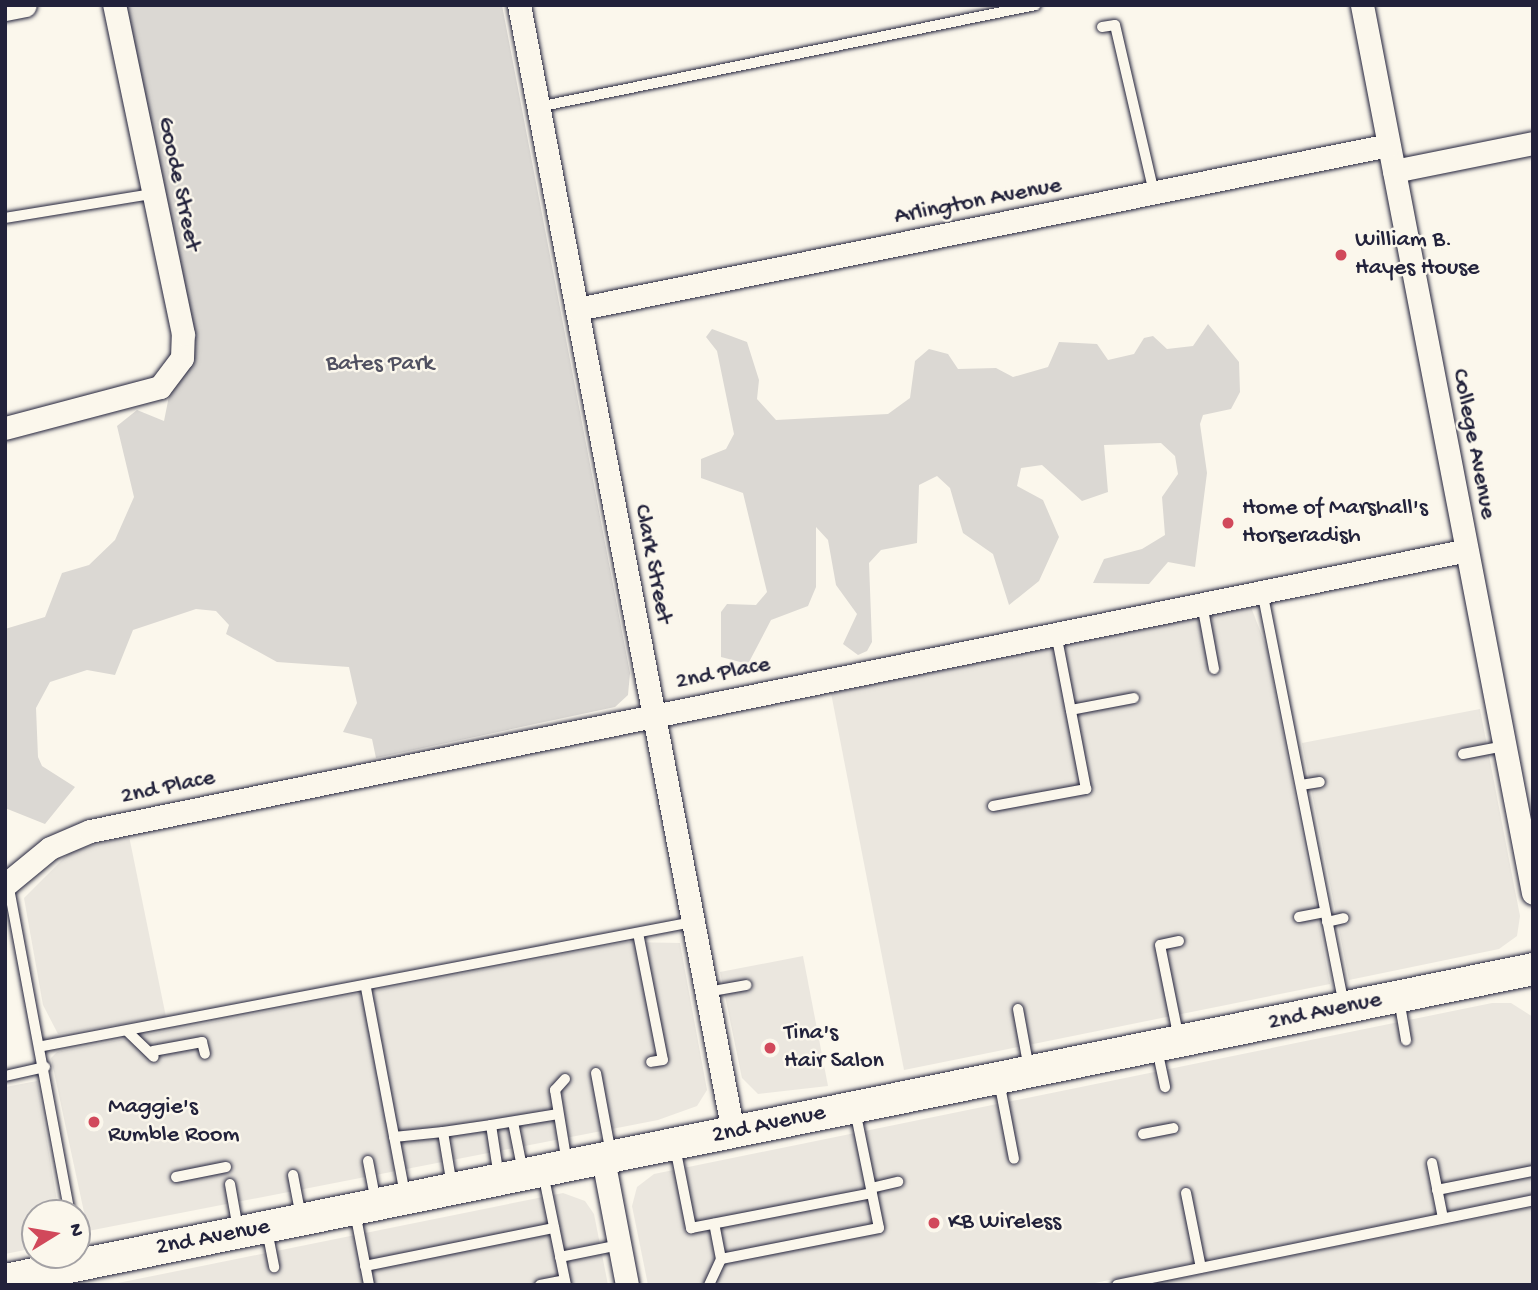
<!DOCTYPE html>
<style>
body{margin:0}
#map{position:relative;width:1538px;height:1290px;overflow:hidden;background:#fbf7ec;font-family:"Gochi Hand",sans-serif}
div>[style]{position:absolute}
.built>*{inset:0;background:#ebe7df}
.green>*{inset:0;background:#dbd8d3}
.roads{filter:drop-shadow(0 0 2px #22223b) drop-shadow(0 0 2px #22223b)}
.lane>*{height:10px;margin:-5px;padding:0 5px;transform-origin:5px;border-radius:5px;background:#fbf7ec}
.street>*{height:23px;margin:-11.5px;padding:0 11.5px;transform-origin:11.5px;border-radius:11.5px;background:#fbf7ec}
.secondary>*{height:32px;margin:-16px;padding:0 16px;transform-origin:16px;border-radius:16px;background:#fbf7ec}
.dots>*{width:19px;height:19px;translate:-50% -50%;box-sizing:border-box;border:4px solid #fbf7ec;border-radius:50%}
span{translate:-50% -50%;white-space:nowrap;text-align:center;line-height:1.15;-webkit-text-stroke:5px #fbf7ec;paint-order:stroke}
.street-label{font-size:24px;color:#22223b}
.poi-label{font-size:24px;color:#22223b}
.left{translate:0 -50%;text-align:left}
.park-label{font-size:24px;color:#505061}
.frame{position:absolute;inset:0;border:7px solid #22223b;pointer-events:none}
.north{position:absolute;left:21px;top:1199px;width:70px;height:70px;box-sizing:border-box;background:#fbf7ec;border:2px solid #a4a2a5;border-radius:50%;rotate:79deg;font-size:19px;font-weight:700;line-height:28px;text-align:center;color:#22223b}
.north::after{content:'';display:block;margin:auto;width:24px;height:32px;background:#d1495b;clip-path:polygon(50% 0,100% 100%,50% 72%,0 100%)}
</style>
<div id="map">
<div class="built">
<i style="clip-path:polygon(1251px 607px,1267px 649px,1330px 984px,904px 1070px,831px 693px)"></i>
<i style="clip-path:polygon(1480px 709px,1520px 916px,1517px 936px,1499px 949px,1349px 980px,1302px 743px)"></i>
<i style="clip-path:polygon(129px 836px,166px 1017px,58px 1034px,43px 1005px,24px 898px,71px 851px)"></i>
<i style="clip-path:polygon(628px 942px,680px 943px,707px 1090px,697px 1106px,658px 1120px,88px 1231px,51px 1058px,57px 1052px)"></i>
<i style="clip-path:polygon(803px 956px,828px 1086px,758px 1094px,742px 1078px,720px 972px)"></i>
<i style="clip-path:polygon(1492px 1003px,1511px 1003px,1533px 1017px,1533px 1194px,1085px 1285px,648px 1285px,632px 1206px,637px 1187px,654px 1174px)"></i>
<i style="clip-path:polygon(37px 1081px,59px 1213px,35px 1213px,35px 1248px,5px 1254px,5px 1087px)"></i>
<i style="clip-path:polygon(563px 1193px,585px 1201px,594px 1214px,608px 1285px,108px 1285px)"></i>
<i style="clip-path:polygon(1533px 1207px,1533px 1285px,1147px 1285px)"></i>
</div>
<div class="green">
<i style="clip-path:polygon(126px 5px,502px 5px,630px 673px,628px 695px,615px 707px,376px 758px,372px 739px,343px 732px,357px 703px,349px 667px,277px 662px,226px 634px,229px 625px,216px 611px,196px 609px,133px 630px,115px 675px,87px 670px,50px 682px,36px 708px,38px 757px,42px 766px,75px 787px,45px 824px,5px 808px,5px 629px,45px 617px,62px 573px,89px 565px,115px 540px,134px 497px,117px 426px,137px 410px,164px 421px,170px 391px,191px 358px)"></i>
<i style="clip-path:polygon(1208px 324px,1239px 362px,1240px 392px,1231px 409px,1203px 415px,1200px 424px,1207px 473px,1195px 567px,1168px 562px,1149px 584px,1093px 583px,1104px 559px,1142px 549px,1165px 535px,1162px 497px,1178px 474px,1175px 456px,1161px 443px,1104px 445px,1108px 492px,1082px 501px,1042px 465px,1021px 468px,1017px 486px,1043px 500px,1059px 537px,1039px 581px,1009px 605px,993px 554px,963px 533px,950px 488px,937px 476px,919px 485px,917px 543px,881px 550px,869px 563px,872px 642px,867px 651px,858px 655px,843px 644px,857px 614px,836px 585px,828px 540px,816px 527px,816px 587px,808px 606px,771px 620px,748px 664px,721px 657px,721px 612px,727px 604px,756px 605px,767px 592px,743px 493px,701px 478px,701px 459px,726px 449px,734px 434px,717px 351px,706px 337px,712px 329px,747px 342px,759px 380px,757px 399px,776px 420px,888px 414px,910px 398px,915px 361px,929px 349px,948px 354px,958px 369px,996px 368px,1013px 377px,1048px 367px,1059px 342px,1097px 344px,1108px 360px,1134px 354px,1144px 338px,1153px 336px,1167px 349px,1193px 346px)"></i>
</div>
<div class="roads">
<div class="lane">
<i style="left:1102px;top:27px;width:13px;rotate:-9deg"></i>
<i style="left:1115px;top:25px;width:172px;rotate:76.9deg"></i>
<i style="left:538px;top:107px;width:508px;rotate:-11.58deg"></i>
<i style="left:5px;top:218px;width:149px;rotate:-9.3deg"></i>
<i style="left:1262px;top:591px;width:421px;rotate:78.8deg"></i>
<i style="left:1202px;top:604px;width:66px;rotate:79.5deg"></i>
<i style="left:1071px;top:710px;width:64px;rotate:-10.8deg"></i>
<i style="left:1463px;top:754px;width:43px;rotate:-10.8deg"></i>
<i style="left:1301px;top:785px;width:19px;rotate:-9deg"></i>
<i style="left:993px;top:806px;width:95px;rotate:-10.4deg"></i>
<i style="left:1086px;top:789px;width:159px;rotate:-100.9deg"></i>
<i style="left:8px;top:883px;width:336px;rotate:79.4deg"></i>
<i style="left:1299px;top:917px;width:26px;rotate:-11deg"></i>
<i style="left:1327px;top:922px;width:17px;rotate:-13deg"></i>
<i style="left:638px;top:933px;width:129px;rotate:78.9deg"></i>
<i style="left:663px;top:1060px;width:12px;rotate:171deg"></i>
<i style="left:1179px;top:941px;width:19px;rotate:168deg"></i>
<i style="left:1160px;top:945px;width:96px;rotate:78.6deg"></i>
<i style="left:366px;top:988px;width:211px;rotate:79.3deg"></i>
<i style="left:707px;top:992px;width:40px;rotate:-10deg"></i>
<i style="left:1399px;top:999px;width:42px;rotate:80.3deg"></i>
<i style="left:1018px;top:1009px;width:61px;rotate:79.6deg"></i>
<i style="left:127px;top:1031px;width:37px;rotate:44deg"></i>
<i style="left:43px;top:1046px;width:662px;rotate:-10.8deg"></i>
<i style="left:1157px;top:1049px;width:39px;rotate:78deg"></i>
<i style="left:153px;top:1051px;width:50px;rotate:-10.4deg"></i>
<i style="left:202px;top:1042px;width:12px;rotate:76deg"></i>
<i style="left:596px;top:1073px;width:82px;rotate:79.5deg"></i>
<i style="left:5px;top:1076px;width:41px;rotate:-12.7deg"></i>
<i style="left:565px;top:1079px;width:15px;rotate:132deg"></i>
<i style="left:555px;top:1090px;width:74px;rotate:80.7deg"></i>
<i style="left:999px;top:1081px;width:79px;rotate:79.1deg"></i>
<i style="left:513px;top:1122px;width:51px;rotate:78.7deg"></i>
<i style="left:491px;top:1125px;width:68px;rotate:-9.3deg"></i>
<i style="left:443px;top:1132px;width:49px;rotate:-8.3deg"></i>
<i style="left:491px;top:1125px;width:53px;rotate:81.3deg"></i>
<i style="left:1143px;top:1134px;width:31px;rotate:-11deg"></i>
<i style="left:394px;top:1137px;width:49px;rotate:-5.8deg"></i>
<i style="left:443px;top:1132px;width:55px;rotate:80.5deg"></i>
<i style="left:675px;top:1147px;width:83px;rotate:78.8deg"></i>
<i style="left:691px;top:1228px;width:184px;rotate:-10.9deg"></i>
<i style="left:368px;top:1161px;width:42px;rotate:79deg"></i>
<i style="left:1432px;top:1163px;width:56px;rotate:78.7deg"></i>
<i style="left:543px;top:1173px;width:114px;rotate:78.4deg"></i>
<i style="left:293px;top:1175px;width:43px;rotate:79.2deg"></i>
<i style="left:176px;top:1177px;width:51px;rotate:-11.3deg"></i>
<i style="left:230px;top:1184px;width:46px;rotate:79.9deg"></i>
<i style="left:871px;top:1188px;width:28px;rotate:-13deg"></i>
<i style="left:1437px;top:1190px;width:98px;rotate:-11.2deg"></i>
<i style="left:1186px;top:1193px;width:76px;rotate:78.7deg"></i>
<i style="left:355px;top:1212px;width:74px;rotate:79.1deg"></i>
<i style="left:267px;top:1230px;width:38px;rotate:79deg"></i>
<i style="left:560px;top:1257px;width:60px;rotate:-11.5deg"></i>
<i style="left:721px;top:1259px;width:161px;rotate:-11.1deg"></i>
<i style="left:879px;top:1228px;width:120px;rotate:-101.5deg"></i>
<i style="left:365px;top:1266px;width:193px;rotate:-11.4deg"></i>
<i style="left:540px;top:1285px;width:25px;rotate:-11deg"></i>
<i style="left:709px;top:1285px;width:29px;rotate:-65deg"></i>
<i style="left:721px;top:1259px;width:36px;rotate:-101deg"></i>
<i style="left:1117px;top:1285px;width:425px;rotate:-11.5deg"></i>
</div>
<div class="street">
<i style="left:519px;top:5px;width:1147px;rotate:79.25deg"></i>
<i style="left:1362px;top:5px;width:904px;rotate:79.1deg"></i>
<i style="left:5px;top:9px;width:20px;rotate:-11deg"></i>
<i style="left:1394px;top:171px;width:142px;rotate:-11.4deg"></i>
<i style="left:577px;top:309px;width:828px;rotate:-11.42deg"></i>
<i style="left:5px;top:428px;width:160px;rotate:-14.8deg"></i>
<i style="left:160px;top:387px;width:36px;rotate:-53deg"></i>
<i style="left:182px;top:358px;width:24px;rotate:-88deg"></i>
<i style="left:183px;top:334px;width:336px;rotate:-101.8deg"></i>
<i style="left:5px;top:885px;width:58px;rotate:-39.4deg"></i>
<i style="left:50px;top:848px;width:43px;rotate:-23deg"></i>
<i style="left:90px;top:831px;width:1405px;rotate:-11.53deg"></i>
<i style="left:603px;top:1159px;width:128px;rotate:79.2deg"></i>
</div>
<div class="secondary">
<i style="left:5px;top:1280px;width:1559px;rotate:-11.5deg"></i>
</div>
</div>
<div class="dots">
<i style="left:1341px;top:255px;background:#d1495b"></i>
<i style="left:1228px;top:523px;background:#d1495b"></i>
<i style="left:770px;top:1048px;background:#d1495b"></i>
<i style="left:94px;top:1122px;background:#d1495b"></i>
<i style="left:934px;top:1223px;background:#d1495b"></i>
</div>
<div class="street-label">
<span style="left:178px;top:184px;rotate:78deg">Goode Street</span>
<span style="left:978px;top:202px;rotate:-11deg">Arlington Avenue</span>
<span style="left:1473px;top:444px;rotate:79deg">College Avenue</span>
<span style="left:652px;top:564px;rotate:79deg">Clark Street</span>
<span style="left:723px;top:674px;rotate:-11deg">2nd Place</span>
<span style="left:168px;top:788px;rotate:-12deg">2nd Place</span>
<span style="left:1325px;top:1012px;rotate:-12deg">2nd Avenue</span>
<span style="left:769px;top:1125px;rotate:-12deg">2nd Avenue</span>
<span style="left:213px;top:1238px;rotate:-11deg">2nd Avenue</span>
</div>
<div class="poi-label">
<span class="left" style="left:1355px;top:255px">William B.<br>Hayes House</span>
<span class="left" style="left:1242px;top:523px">Home of Marshall's<br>Horseradish</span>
<span class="left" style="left:784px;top:1048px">Tina's<br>Hair Salon</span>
<span class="left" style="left:108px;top:1122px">Maggie's<br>Rumble Room</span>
<span class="left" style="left:948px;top:1223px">KB Wireless</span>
</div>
<div class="park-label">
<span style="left:380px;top:365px">Bates Park</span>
</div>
<div class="frame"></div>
<div class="north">N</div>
</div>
